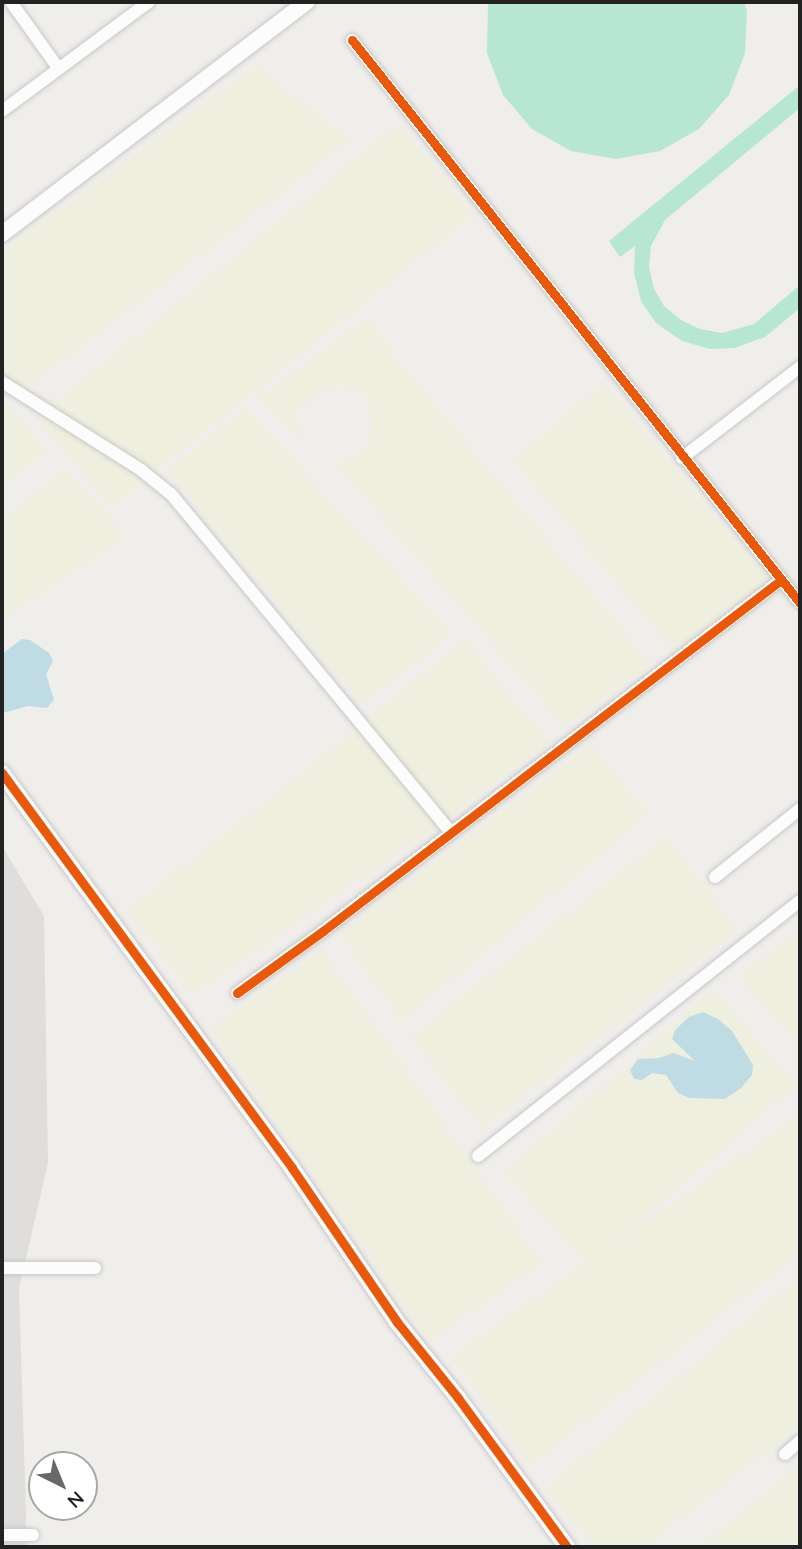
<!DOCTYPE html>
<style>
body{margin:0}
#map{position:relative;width:802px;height:1549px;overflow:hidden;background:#f0eeeb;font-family:Quicksand,sans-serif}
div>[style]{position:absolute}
.residential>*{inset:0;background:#dfdedc}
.farmland>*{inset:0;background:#efefdf;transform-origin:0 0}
.pitch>*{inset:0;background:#b7e6d2}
.water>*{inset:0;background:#bfdbe3}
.roads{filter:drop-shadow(0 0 2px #c9c8c7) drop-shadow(0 0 2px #c9c8c7)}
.minor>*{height:12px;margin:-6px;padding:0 6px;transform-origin:6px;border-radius:6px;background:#fdfcfc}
.tertiary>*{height:16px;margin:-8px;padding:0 8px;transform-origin:8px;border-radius:8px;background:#fdfcfc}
.cycleway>*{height:9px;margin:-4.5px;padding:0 4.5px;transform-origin:4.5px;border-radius:4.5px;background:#e8590c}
span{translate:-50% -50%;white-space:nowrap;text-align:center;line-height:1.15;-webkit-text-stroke:7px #fff;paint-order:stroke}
.frame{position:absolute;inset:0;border:4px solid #222;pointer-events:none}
.north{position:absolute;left:28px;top:1451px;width:70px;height:70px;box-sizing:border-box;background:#fff;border:2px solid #a7a7a7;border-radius:50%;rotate:137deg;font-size:19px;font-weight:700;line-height:28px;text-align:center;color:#222}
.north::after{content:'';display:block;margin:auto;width:24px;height:32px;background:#6a6968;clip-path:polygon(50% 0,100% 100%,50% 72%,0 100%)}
</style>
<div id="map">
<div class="residential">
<i style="clip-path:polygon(2px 846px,44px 916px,48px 1163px,19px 1288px,27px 1547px,2px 1547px)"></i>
</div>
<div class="farmland">
<i style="clip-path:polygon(259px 65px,265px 74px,350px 140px,23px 391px,2px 369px,2px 252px)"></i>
<i style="left:400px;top:123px;width:117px;height:467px;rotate:51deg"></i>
<i style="clip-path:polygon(368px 319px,396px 358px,650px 663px,565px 726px,337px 466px,363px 452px,373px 431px,369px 402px,362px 390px,340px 385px,317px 394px,295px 415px,302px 440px,259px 397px)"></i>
<i style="left:604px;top:384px;width:254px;height:118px;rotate:50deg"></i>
<i style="clip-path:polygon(2px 401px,46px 449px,2px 489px)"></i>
<i style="clip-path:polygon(246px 408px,452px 635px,361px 704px,167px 470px)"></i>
<i style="clip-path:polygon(66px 469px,126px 536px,2px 619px,2px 521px)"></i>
<i style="clip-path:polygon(468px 637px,485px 668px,551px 741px,450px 817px,193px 994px,128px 909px,279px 792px)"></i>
<i style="clip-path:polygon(592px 744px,647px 815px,402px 1021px,339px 933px)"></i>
<i style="left:666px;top:837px;width:116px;height:324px;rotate:52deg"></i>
<i style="clip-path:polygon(800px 930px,800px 1048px,739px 976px)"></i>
<i style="left:322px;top:950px;width:382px;height:137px;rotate:55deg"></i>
<i style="left:714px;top:990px;width:126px;height:277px;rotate:49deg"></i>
<i style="clip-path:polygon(800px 1115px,800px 1253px,530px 1465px,453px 1355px)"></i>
<i style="clip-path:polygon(800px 1276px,800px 1425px,644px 1547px,595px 1547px,545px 1489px)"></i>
<i style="clip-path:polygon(800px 1466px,800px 1547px,698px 1547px)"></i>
</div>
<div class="pitch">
<i style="clip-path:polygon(488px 2px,744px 2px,747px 11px,745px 53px,729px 95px,699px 129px,660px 151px,616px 159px,571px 151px,532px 129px,503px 95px,487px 53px)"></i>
<i style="clip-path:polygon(800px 85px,800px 108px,665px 220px,651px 246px,649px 267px,654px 289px,664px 306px,681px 320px,700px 329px,722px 333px,754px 324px,800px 285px,800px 308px,765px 337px,735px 348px,710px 349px,682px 341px,656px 323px,641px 301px,634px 273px,635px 246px,620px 257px,609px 241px)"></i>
</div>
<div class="water">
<i style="clip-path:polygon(22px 639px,30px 640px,49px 653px,53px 661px,46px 674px,54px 700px,47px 708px,28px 706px,3px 713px,2px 654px)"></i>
<i style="clip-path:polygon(703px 1012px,718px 1019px,732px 1031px,753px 1065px,752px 1075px,741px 1088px,725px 1099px,689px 1098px,678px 1093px,666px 1075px,652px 1073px,642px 1080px,634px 1079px,630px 1070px,638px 1059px,659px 1058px,673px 1053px,695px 1061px,672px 1039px,675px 1030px,689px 1017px)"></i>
</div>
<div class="roads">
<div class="minor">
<i style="left:11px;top:2px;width:82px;rotate:54.4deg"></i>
<i style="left:352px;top:40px;width:719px;rotate:51.49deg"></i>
<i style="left:2px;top:111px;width:183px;rotate:-36.6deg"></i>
<i style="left:2px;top:382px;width:165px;rotate:32.3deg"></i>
<i style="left:141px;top:470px;width:38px;rotate:39deg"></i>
<i style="left:171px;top:494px;width:440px;rotate:50.4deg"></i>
<i style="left:682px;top:458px;width:149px;rotate:-37.6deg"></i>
<i style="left:715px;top:877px;width:109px;rotate:-38.7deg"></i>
<i style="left:237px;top:993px;width:106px;rotate:-35.8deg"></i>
<i style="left:323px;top:931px;width:577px;rotate:-37.47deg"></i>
<i style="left:478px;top:1156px;width:411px;rotate:-38.4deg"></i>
<i style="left:2px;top:1268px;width:93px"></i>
<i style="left:785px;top:1454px;width:20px;rotate:-41deg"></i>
<i style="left:2px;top:1535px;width:31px"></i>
</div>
<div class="tertiary">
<i style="left:2px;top:234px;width:383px;rotate:-37.3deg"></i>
<i style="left:2px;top:773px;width:490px;rotate:53.7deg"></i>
<i style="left:292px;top:1168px;width:186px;rotate:55.7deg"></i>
<i style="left:397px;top:1322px;width:97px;rotate:51.2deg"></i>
<i style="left:458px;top:1398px;width:185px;rotate:53.8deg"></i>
</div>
</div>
<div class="cycleway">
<i style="left:352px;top:40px;width:719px;rotate:51.49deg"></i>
<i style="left:2px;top:773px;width:490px;rotate:53.7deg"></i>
<i style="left:292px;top:1168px;width:186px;rotate:55.7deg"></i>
<i style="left:397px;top:1322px;width:97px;rotate:51.2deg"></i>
<i style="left:458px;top:1398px;width:185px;rotate:53.8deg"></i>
<i style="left:237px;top:993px;width:106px;rotate:-35.8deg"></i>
<i style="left:323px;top:931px;width:577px;rotate:-37.47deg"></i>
</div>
<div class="frame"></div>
<div class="north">N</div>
</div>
